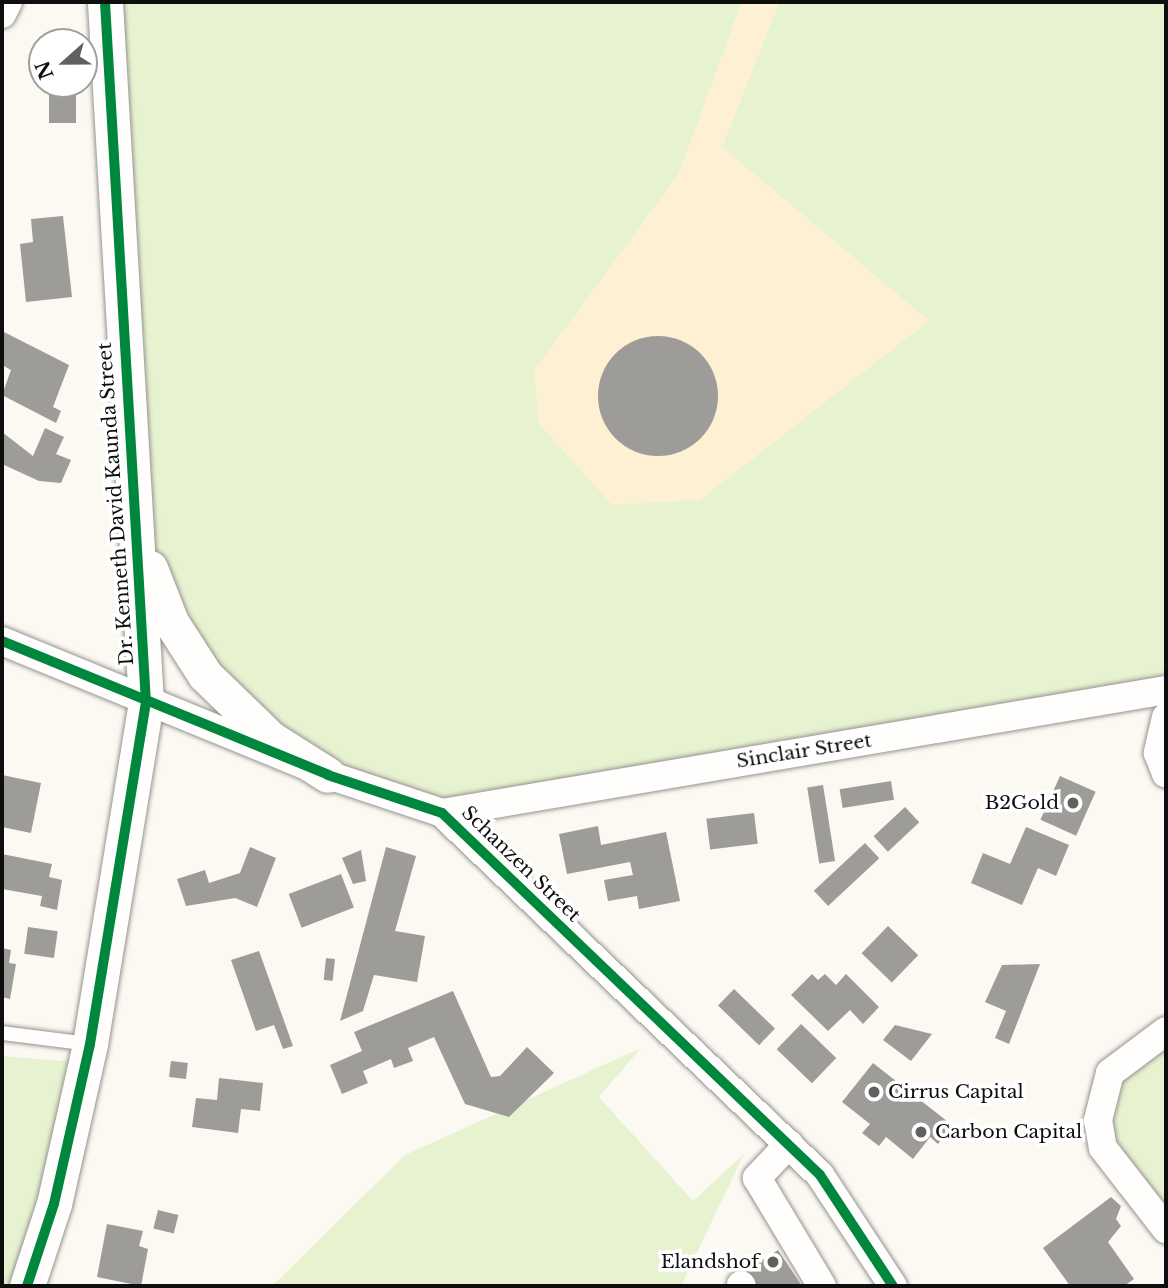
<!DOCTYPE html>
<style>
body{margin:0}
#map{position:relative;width:1168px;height:1288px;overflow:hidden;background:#fcf9f2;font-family:"Libre Baskerville",serif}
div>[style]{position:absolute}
.green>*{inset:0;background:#e7f2d0}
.sand>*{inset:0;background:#fef0d2}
.building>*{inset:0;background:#9e9c98;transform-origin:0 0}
.round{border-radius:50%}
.roads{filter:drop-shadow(0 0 2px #959491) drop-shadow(0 0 2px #959491)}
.service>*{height:14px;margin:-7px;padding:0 7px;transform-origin:7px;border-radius:7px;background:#fffefd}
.minor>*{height:28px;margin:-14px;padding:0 14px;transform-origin:14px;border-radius:14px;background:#fffefd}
.tertiary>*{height:35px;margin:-17.5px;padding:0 17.5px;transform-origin:17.5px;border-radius:17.5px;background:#fffefd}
.cycleway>*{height:10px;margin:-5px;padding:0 5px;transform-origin:5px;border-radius:5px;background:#00873e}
.dots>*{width:19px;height:19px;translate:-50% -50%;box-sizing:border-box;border:4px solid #fff;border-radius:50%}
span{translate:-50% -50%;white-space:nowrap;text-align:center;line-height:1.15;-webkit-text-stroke:7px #fff;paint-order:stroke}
.street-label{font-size:19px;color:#0e0e0e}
.poi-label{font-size:19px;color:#0e0e0e}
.right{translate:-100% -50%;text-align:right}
.left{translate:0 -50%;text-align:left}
.frame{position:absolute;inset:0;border:4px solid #0e0e0e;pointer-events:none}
.north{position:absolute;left:28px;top:28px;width:70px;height:70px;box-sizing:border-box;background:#fff;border:2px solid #9f9f9f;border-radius:50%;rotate:249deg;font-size:19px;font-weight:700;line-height:28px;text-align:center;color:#0e0e0e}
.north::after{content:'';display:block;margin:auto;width:24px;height:32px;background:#61605e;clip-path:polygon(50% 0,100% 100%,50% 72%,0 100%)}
</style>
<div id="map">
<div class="green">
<i style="clip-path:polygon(105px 2px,742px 2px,679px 174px,534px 371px,877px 359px,929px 321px,722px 147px,779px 2px,1166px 2px,1166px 690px,442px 813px,328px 775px,205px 675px,140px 542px)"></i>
<i style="clip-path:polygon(1166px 1031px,1166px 1229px,1130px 1189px,1102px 1095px)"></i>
<i style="clip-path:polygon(641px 1048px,599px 1097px,693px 1201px,744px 1154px,681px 1286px,272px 1286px,405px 1155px)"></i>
<i style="clip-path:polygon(2px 1056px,86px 1063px,27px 1286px,2px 1286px)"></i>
</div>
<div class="sand">
<i style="clip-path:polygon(742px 2px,779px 2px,722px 147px,929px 321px,700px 500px,612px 505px,539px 424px,534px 371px,679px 174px)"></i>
</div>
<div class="building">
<i style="left:49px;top:84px;width:27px;height:39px"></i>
<i style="clip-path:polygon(63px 216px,72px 297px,26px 302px,20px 244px,33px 242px,31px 219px)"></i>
<i style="clip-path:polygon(2px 331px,69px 365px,53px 407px,61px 411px,56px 423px,2px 395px,11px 370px,2px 365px)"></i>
<i class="round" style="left:598px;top:336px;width:120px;height:120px"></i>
<i style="clip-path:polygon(45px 428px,64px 437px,56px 454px,71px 460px,61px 483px,39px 481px,2px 464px,2px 432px,33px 456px)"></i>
<i style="clip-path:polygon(2px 775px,41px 783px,31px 833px,2px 827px)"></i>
<i style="left:1060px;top:776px;width:39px;height:48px;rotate:24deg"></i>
<i style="left:891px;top:781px;width:19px;height:52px;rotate:81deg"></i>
<i style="left:823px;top:785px;width:77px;height:16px;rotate:81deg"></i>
<i style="left:905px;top:807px;width:21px;height:43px;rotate:47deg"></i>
<i style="left:754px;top:813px;width:31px;height:48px;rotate:83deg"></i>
<i style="clip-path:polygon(598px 826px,601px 845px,666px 832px,680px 901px,639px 909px,637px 896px,608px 901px,604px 880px,633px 875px,630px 862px,567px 874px,559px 834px)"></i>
<i style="clip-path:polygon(1026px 827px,1069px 845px,1056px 876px,1038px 868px,1022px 905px,971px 883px,983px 853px,1010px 864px)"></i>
<i style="left:865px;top:843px;width:21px;height:70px;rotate:47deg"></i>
<i style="clip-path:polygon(250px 847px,276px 858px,257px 907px,235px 898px,186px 906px,177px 879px,205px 870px,209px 883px,240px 873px)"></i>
<i style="clip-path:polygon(386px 847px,416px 856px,395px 931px,425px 936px,417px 982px,374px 975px,363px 1011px,340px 1021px)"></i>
<i style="clip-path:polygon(361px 850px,366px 881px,353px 884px,342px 858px)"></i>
<i style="clip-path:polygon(2px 854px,52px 864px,49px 877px,62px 880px,57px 910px,40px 906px,42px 896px,2px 889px)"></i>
<i style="left:341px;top:874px;width:36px;height:56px;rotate:69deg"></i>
<i style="left:888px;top:926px;width:42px;height:38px;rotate:44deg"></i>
<i style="left:28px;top:927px;width:30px;height:27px;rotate:8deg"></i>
<i style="clip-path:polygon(2px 948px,11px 950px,9px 963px,16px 964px,10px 999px,2px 997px)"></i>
<i style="clip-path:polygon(259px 951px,293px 1046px,283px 1049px,274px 1025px,256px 1031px,231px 960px)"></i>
<i style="left:326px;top:958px;width:9px;height:22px;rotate:6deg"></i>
<i style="clip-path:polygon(1040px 964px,1009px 1044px,995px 1038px,1006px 1011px,985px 1002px,1002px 965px)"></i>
<i style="clip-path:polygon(812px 974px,818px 980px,825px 974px,836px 985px,846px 974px,879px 1007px,863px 1024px,850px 1010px,828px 1031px,791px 995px)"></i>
<i style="left:734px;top:989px;width:57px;height:23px;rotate:44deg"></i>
<i style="clip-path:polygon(453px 991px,491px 1077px,500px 1076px,527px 1047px,554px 1073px,509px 1117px,465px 1104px,434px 1037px,408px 1048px,413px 1061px,394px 1068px,391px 1059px,363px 1071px,368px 1083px,342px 1094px,330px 1065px,362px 1051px,354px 1032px)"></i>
<i style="left:801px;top:1024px;width:49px;height:35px;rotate:44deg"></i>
<i style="clip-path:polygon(895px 1025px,932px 1034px,911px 1061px,883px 1040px)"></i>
<i style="left:171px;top:1061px;width:17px;height:16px;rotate:7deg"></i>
<i style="clip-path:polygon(873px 1063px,952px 1125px,938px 1144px,930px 1137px,913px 1159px,886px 1137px,879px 1146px,862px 1133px,870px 1124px,842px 1102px)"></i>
<i style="clip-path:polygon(219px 1078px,263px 1083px,260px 1111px,241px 1109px,238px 1133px,192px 1127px,196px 1098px,217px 1100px)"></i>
<i style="clip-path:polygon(1111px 1197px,1121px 1206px,1116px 1219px,1121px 1226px,1108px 1242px,1134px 1279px,1124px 1286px,1070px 1286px,1043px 1248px)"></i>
<i style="left:158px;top:1210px;width:21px;height:19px;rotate:14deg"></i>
<i style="clip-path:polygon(107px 1224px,143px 1231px,139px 1246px,148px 1249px,141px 1286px,97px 1277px)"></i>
<i style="clip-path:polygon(778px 1250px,802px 1286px,752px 1286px,743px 1273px)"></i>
</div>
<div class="roads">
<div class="service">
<i style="left:2px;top:1033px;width:88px;rotate:7.2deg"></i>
</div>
<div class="minor">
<i style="left:2px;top:14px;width:13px;rotate:-63deg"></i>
<i style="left:2px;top:641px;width:352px;rotate:22.3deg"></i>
<i style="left:328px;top:775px;width:120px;rotate:18.4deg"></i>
<i style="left:442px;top:813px;width:523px;rotate:43.76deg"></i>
<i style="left:820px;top:1175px;width:133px;rotate:56.7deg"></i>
<i style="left:1166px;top:717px;width:37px;rotate:103deg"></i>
<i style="left:1158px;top:753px;width:22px;rotate:69deg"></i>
<i style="left:442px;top:813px;width:734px;rotate:-9.64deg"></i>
<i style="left:1166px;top:1031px;width:70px;rotate:143.1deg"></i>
<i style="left:1110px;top:1073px;width:49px;rotate:104.3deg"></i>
<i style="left:1098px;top:1120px;width:28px;rotate:80deg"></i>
<i style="left:1103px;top:1148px;width:103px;rotate:52.1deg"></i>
<i style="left:789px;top:1144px;width:47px;rotate:133.3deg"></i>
<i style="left:757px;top:1178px;width:126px;rotate:59deg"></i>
<i style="left:741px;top:1285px;width:1px;rotate:45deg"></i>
</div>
<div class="tertiary">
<i style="left:150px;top:568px;width:58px;rotate:68.7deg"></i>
<i style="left:171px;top:622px;width:63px;rotate:57.3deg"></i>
<i style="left:205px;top:675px;width:92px;rotate:44.1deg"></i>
<i style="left:271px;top:739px;width:67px;rotate:32.3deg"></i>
<i style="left:27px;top:1286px;width:86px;rotate:-71.8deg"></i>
<i style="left:54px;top:1204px;width:164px;rotate:-77.3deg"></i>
<i style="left:90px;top:1044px;width:346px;rotate:-80.7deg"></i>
<i style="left:146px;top:703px;width:702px;rotate:-93.35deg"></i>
</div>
</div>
<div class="cycleway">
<i style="left:2px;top:641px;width:352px;rotate:22.3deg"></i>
<i style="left:328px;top:775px;width:120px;rotate:18.4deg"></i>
<i style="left:442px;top:813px;width:523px;rotate:43.76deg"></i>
<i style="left:820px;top:1175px;width:133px;rotate:56.7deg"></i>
<i style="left:27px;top:1286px;width:86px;rotate:-71.8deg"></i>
<i style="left:54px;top:1204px;width:164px;rotate:-77.3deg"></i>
<i style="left:90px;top:1044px;width:346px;rotate:-80.7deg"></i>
<i style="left:146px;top:703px;width:702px;rotate:-93.35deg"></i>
</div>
<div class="dots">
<i style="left:1073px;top:803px;background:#61605e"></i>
<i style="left:874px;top:1092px;background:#61605e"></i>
<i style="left:921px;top:1132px;background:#61605e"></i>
<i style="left:773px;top:1262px;background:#61605e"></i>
</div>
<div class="street-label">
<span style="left:116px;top:504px;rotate:-94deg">Dr. Kenneth David Kaunda Street</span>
<span style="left:804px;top:751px;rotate:-9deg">Sinclair Street</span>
<span style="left:521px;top:864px;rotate:44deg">Schanzen Street</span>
</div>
<div class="poi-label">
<span class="right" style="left:1059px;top:803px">B2Gold</span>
<span class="left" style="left:888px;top:1092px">Cirrus Capital</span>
<span class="left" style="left:935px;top:1132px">Carbon Capital</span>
<span class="right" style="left:759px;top:1262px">Elandshof</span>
</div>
<div class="frame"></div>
<div class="north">N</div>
</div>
